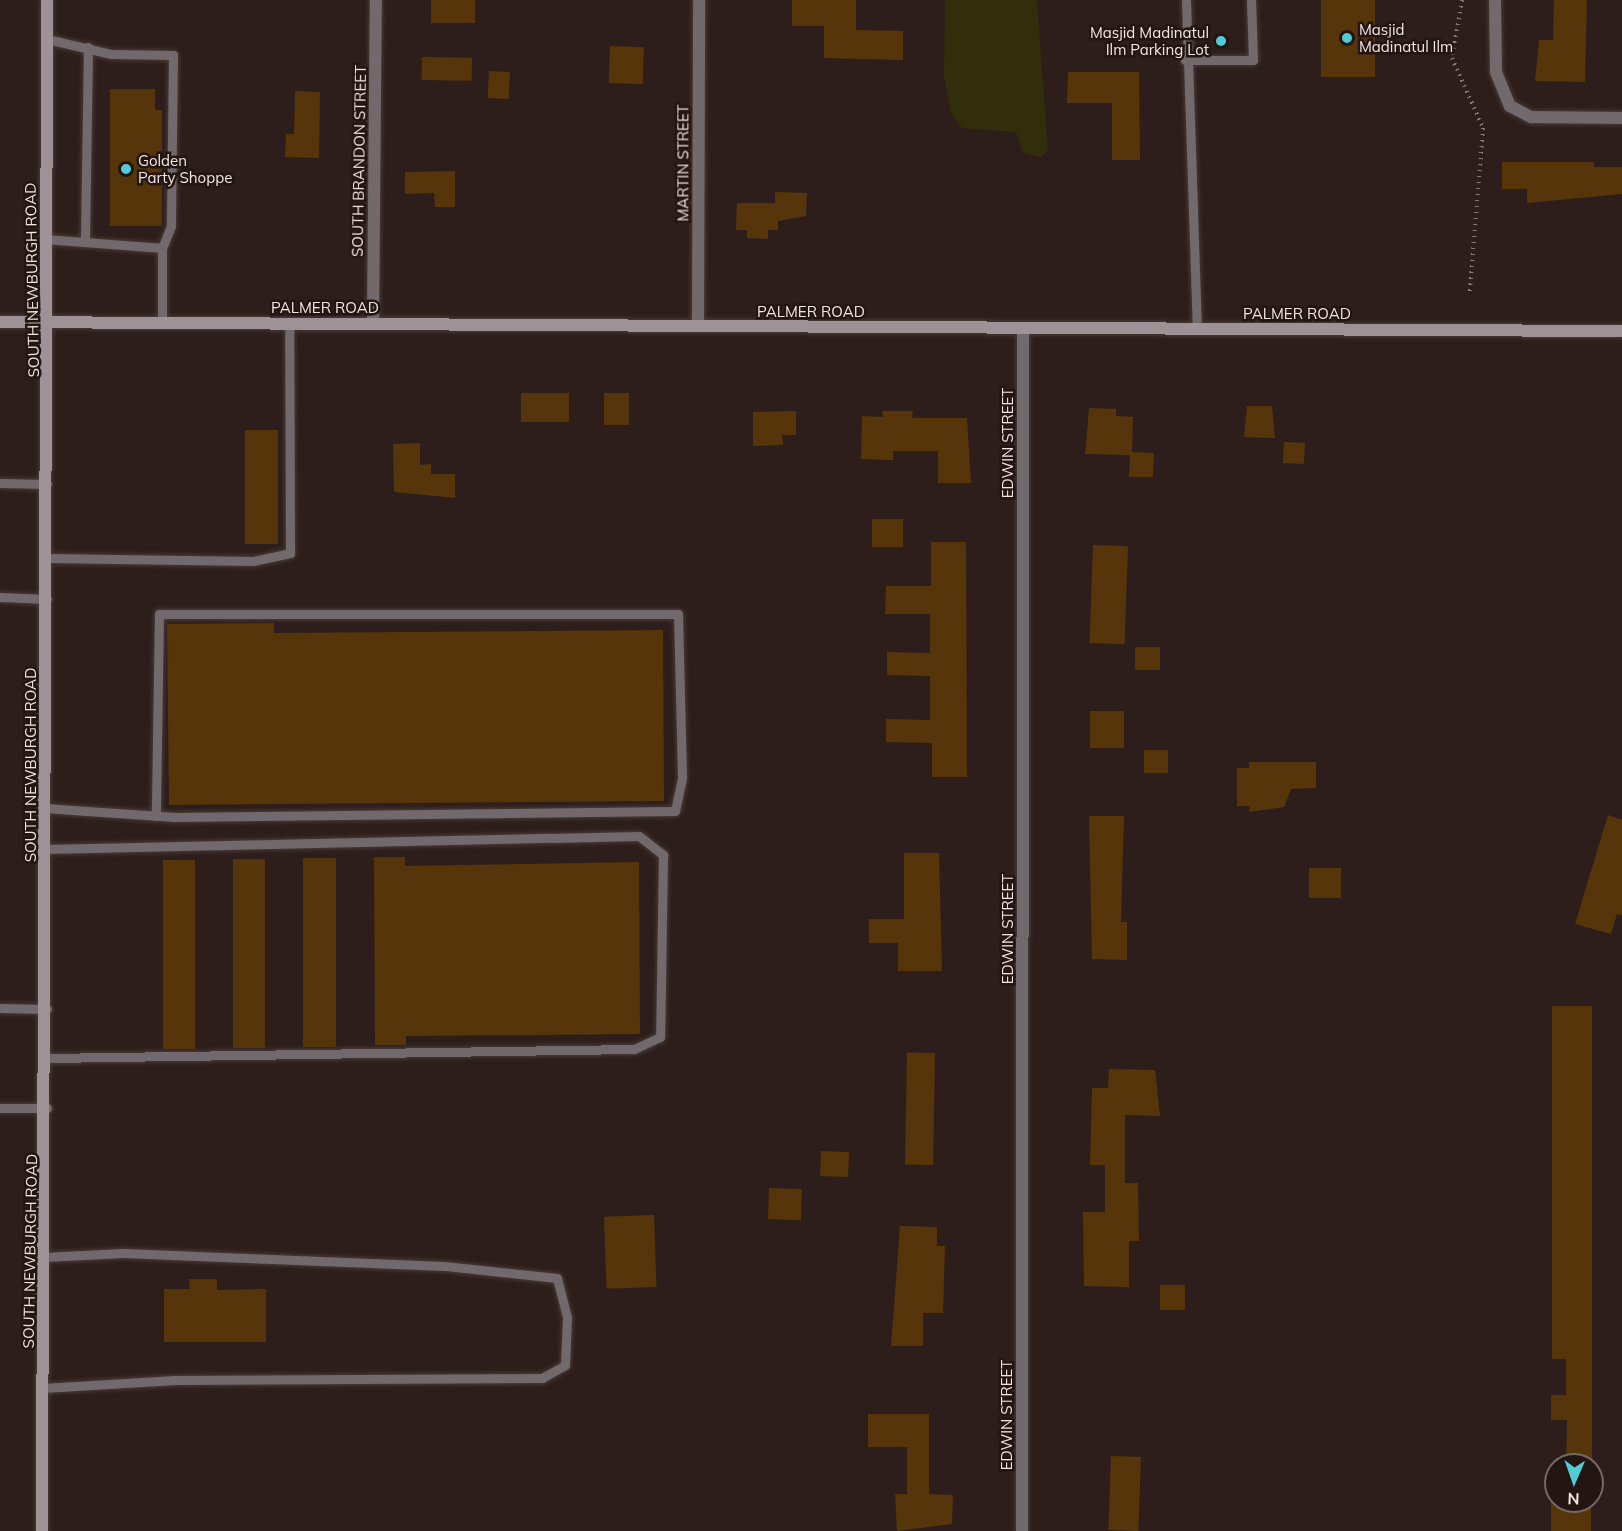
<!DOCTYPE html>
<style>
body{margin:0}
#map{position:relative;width:1622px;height:1531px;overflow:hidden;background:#2d1e1b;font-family:Mulish,sans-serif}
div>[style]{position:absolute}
.green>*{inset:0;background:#322d0a}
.building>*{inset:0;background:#57350a;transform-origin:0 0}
.path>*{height:4px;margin-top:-2px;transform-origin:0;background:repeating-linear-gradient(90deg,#867977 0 1.5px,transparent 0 6px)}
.roads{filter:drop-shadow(0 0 2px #483a37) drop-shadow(0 0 2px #483a37)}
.lane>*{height:9px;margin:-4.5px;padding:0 4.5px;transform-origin:4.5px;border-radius:4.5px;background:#72696c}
.street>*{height:12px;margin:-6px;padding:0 6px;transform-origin:6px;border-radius:6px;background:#72696c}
.secondary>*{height:12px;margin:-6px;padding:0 6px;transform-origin:6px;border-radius:6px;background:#9f9296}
.dots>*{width:16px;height:16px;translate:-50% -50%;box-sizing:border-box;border:3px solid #231512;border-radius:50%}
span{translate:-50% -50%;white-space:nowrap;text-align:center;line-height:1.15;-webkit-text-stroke:5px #231512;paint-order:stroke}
.poi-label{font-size:15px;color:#f0e5e3}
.left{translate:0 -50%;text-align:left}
.right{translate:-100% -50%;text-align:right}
.street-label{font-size:15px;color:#f0e5e3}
.north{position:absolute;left:1544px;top:1453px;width:60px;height:60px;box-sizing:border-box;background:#231512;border:2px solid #756866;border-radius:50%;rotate:182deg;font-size:16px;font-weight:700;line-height:24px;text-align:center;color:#f0e5e3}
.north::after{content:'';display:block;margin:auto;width:21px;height:27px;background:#51ccd5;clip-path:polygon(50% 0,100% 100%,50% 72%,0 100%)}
</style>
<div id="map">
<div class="green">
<i style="clip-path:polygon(945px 0,1037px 0,1048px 151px,1041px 157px,1023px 153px,1016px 132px,962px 128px,951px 113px,944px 77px)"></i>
</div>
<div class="building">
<i style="left:431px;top:0;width:44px;height:23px"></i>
<i style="clip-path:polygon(792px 0,856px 0,856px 30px,903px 31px,903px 60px,824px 58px,824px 26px,792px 26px)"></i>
<i style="left:1321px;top:0;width:54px;height:77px"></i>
<i style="clip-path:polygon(1554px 0,1587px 0,1585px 82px,1535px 81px,1539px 40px,1553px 40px)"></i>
<i style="left:610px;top:46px;width:34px;height:37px;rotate:2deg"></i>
<i style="left:422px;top:57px;width:50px;height:23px;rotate:1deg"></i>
<i style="left:489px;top:71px;width:21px;height:27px;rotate:3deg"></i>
<i style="clip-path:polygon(1068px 72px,1139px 72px,1140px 160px,1112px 160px,1112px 103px,1067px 103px)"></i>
<i style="clip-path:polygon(110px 89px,155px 89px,155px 110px,162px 110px,162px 226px,110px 226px)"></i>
<i style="clip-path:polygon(295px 91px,320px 92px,319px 158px,285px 157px,286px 134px,294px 134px)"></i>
<i style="clip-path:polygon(1502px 162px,1594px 162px,1594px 167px,1622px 167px,1622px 194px,1527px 203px,1527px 189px,1502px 189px)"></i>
<i style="clip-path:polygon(455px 171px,455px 207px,435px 207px,434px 193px,405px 194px,405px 172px)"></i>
<i style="clip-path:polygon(775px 192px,807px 193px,806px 216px,778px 221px,778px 230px,768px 230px,768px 239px,747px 238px,747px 230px,736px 230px,737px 203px,775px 203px)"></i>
<i style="left:569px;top:393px;width:29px;height:48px;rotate:90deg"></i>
<i style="left:604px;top:393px;width:25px;height:32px"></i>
<i style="clip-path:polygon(1247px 406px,1272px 406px,1275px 438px,1244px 437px)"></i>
<i style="clip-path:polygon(1089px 408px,1116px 409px,1116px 416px,1133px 417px,1132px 452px,1154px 453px,1153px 477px,1129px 477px,1130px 455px,1085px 454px)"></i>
<i style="clip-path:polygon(796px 411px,796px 435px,782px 435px,783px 445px,753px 446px,753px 412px)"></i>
<i style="clip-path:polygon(882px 411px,913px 411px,912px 418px,967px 418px,971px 483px,938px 483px,938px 451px,893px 451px,893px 460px,861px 459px,862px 416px,883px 417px)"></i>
<i style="left:245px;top:430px;width:33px;height:114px"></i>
<i style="left:1284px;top:442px;width:21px;height:21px;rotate:3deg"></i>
<i style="clip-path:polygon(420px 443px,420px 465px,431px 464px,431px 474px,455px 474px,455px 498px,394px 492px,393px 444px)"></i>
<i style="left:872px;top:519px;width:31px;height:28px"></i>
<i style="clip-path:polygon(931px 542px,966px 542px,967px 777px,932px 777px,932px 743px,886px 742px,886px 719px,930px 720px,930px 676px,887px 675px,887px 652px,930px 653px,930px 614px,885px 614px,886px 586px,931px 586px)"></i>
<i style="left:1093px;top:545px;width:35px;height:98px;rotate:2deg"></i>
<i style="clip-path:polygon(274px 623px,274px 633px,663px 630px,664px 801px,169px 805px,167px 624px)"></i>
<i style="left:1135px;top:647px;width:25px;height:23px"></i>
<i style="left:1090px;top:711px;width:34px;height:37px"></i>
<i style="left:1144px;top:750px;width:24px;height:23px"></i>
<i style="clip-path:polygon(1249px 762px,1316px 762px,1316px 788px,1291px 789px,1284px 807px,1249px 812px,1250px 806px,1237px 806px,1237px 768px,1249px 768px)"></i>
<i style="clip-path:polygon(1608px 815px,1622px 820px,1622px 915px,1617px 914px,1611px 934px,1575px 924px)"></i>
<i style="clip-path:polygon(1089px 816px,1124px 816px,1121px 922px,1127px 922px,1127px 960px,1092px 959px)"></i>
<i style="clip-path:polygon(904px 853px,939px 853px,942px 971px,898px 971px,898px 943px,869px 943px,869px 919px,904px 919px)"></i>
<i style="clip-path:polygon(374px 857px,405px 857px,405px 866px,639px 862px,640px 1034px,406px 1036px,406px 1045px,375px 1045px)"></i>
<i style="left:303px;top:858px;width:33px;height:189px"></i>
<i style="left:233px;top:859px;width:32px;height:189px"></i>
<i style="left:163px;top:860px;width:32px;height:189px"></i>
<i style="left:1309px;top:868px;width:32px;height:30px"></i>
<i style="clip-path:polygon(1552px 1006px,1592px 1006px,1592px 1465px,1566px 1465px,1567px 1420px,1551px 1420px,1551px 1395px,1566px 1395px,1566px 1359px,1552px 1359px)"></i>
<i style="left:935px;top:1053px;width:112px;height:28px;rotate:91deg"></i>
<i style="clip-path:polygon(1109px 1069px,1155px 1070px,1160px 1116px,1125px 1115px,1125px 1183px,1138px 1183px,1139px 1241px,1129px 1241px,1129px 1287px,1084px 1286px,1083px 1212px,1105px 1212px,1105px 1165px,1090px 1165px,1092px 1088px,1108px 1088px)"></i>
<i style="left:821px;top:1151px;width:28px;height:25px;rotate:2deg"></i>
<i style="left:769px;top:1188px;width:33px;height:31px;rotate:2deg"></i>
<i style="left:654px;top:1215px;width:72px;height:50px;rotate:88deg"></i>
<i style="clip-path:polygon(900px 1226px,937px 1227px,937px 1246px,945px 1246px,943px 1313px,923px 1313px,923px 1346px,891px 1346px)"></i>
<i style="clip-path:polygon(189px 1279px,217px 1279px,217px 1290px,266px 1289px,266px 1342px,164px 1342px,164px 1289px,190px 1289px)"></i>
<i style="left:1160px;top:1285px;width:25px;height:25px"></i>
<i style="clip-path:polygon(868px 1414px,929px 1414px,929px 1494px,953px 1495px,952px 1524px,897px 1531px,895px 1494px,907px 1494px,907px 1447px,868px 1447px)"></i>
<i style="left:1111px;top:1456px;width:30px;height:74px;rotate:2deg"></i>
<i style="left:1551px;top:1501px;width:40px;height:30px"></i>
</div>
<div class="path">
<i style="left:1462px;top:0;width:59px;rotate:99.8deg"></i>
<i style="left:1452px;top:58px;width:77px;rotate:66.1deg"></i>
<i style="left:1483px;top:128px;width:164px;rotate:94.6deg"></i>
</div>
<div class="roads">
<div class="lane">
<i style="left:1186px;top:0;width:329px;rotate:88.1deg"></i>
<i style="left:47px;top:39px;width:66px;rotate:13.2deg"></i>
<i style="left:111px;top:54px;width:62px;rotate:0.9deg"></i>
<i style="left:173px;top:55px;width:171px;rotate:90.7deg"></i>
<i style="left:171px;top:226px;width:24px;rotate:112deg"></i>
<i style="left:162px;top:248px;width:75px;rotate:90deg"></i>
<i style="left:1185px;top:60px;width:68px"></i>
<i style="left:1253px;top:60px;width:60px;rotate:-91.9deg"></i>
<i style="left:46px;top:239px;width:116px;rotate:4.4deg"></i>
<i style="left:85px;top:239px;width:192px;rotate:-89.1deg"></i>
<i style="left:0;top:483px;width:47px;rotate:1.2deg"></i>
<i style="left:47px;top:558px;width:206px;rotate:0.8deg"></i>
<i style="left:253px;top:561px;width:38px;rotate:-12deg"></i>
<i style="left:290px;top:553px;width:230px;rotate:-90.2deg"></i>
<i style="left:0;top:597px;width:47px;rotate:2.4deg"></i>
<i style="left:46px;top:808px;width:41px;rotate:4.2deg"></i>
<i style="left:87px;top:811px;width:88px;rotate:3.9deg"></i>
<i style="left:175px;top:817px;width:500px;rotate:-0.69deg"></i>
<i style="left:675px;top:811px;width:35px;rotate:-78deg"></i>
<i style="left:682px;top:777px;width:163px;rotate:-91.4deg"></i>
<i style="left:678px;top:614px;width:519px;rotate:180deg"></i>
<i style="left:159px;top:614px;width:202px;rotate:90.9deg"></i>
<i style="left:46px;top:849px;width:593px;rotate:-1.26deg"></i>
<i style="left:639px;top:836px;width:31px;rotate:38deg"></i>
<i style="left:663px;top:855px;width:182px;rotate:90.9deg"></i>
<i style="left:660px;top:1037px;width:29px;rotate:155deg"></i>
<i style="left:634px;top:1049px;width:587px;rotate:179.12deg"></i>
<i style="left:0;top:1008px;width:47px;rotate:1.2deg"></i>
<i style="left:0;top:1108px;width:47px"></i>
<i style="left:43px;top:1388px;width:132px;rotate:-3.5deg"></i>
<i style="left:175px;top:1380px;width:367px;rotate:-0.3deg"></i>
<i style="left:542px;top:1378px;width:26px;rotate:-29deg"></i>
<i style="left:565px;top:1365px;width:48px;rotate:-87.6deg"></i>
<i style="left:567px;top:1317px;width:40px;rotate:-104.4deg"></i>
<i style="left:557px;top:1278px;width:114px;rotate:-173.9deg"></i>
<i style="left:444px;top:1266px;width:321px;rotate:-177.7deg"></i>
<i style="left:123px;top:1253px;width:79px;rotate:177.1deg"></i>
</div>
<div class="street">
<i style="left:1495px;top:0;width:72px;rotate:89.2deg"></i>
<i style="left:1496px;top:72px;width:37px;rotate:68deg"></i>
<i style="left:1510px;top:106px;width:24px;rotate:28deg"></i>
<i style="left:1531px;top:117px;width:91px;rotate:0.6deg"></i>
<i style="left:373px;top:323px;width:323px;rotate:-89.5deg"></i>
<i style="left:698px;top:326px;width:326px;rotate:-89.8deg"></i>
<i style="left:1022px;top:1531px;width:1203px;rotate:-89.95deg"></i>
</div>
<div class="secondary">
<i style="left:0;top:322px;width:1622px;rotate:0.32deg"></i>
<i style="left:42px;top:1531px;width:1531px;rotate:-89.81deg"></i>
</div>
</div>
<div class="dots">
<i style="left:1347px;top:38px;background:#51ccd5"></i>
<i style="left:1221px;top:41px;background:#51ccd5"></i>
<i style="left:126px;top:169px;background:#51ccd5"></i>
</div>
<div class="poi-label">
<span class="left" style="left:1359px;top:38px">Masjid<br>Madinatul Ilm</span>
<span class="right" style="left:1209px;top:41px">Masjid Madinatul<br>Ilm Parking Lot</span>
<span class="left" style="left:138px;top:169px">Golden<br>Party Shoppe</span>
</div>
<div class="street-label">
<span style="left:359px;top:161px;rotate:-89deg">SOUTH BRANDON STREET</span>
<span style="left:683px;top:163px;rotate:-90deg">MARTIN STREET</span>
<span style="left:32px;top:280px;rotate:-91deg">SOUTH NEWBURGH ROAD</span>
<span style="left:325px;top:308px">PALMER ROAD</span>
<span style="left:811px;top:312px">PALMER ROAD</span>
<span style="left:1297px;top:314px">PALMER ROAD</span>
<span style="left:1008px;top:443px;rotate:-90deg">EDWIN STREET</span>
<span style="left:31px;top:765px;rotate:-90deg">SOUTH NEWBURGH ROAD</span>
<span style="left:1008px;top:929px;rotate:-90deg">EDWIN STREET</span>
<span style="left:30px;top:1251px;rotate:-89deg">SOUTH NEWBURGH ROAD</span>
<span style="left:1007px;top:1415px;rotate:-90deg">EDWIN STREET</span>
</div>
<div class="north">N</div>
</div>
